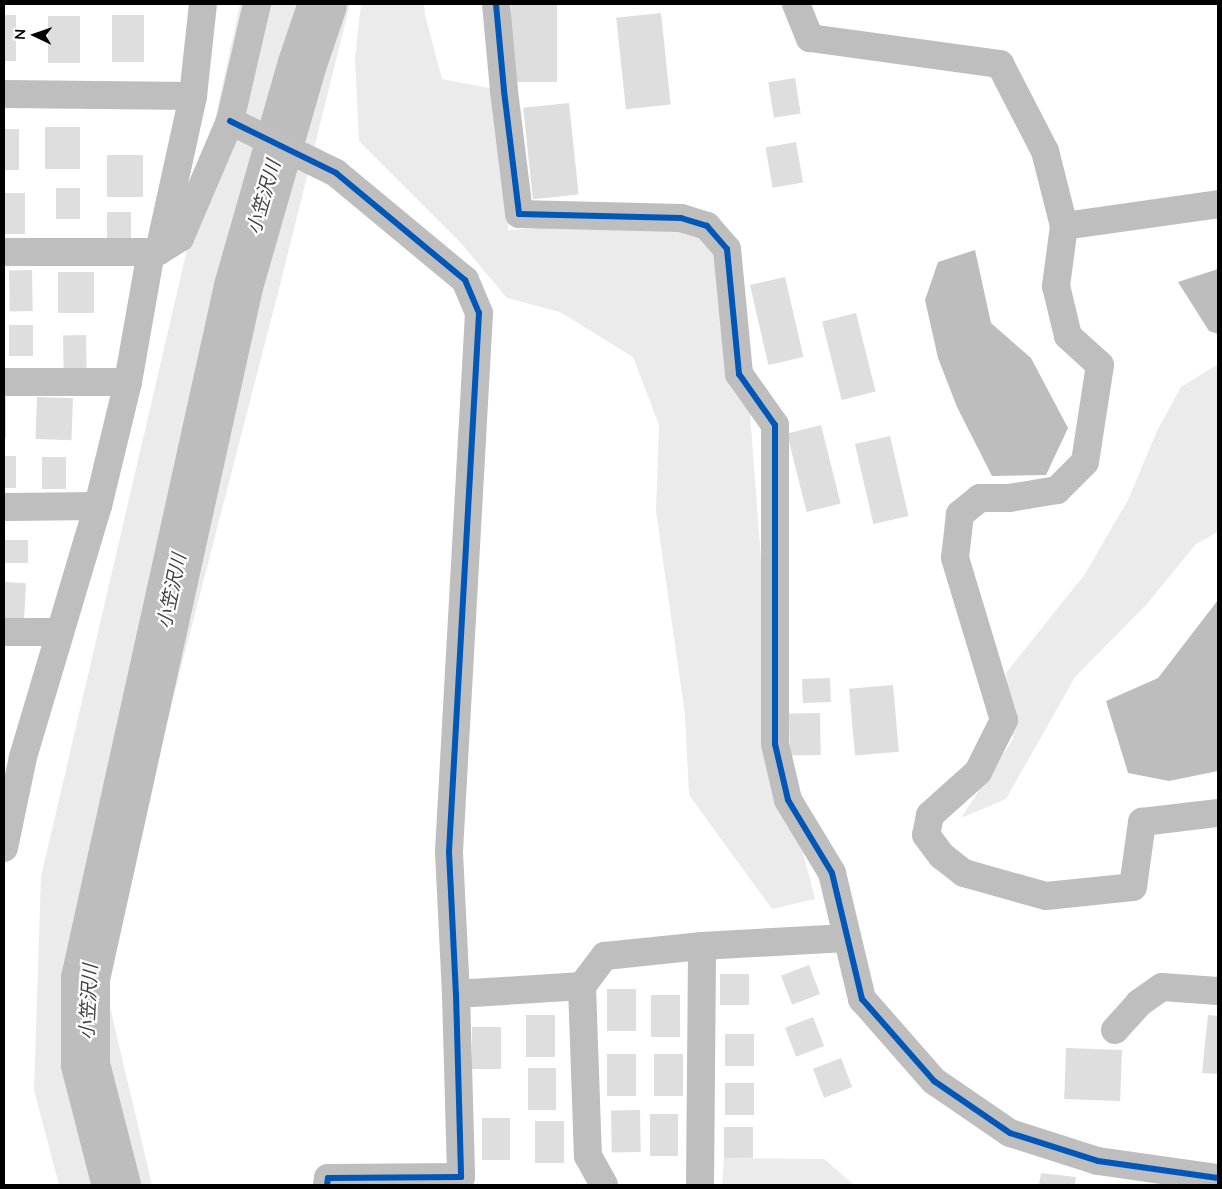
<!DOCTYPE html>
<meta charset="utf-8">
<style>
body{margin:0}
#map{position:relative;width:1222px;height:1189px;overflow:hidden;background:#fff;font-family:Lato,"Noto Sans JP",sans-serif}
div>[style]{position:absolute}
.green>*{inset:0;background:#ebebeb}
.water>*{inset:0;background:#bdbdbd}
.river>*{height:49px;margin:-24.5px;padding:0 24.5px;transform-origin:24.5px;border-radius:24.5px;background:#bdbdbd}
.building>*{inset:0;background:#dedede;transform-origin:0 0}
.minor>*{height:28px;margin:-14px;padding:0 14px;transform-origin:14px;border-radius:14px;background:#bebebe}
.cycleway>*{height:6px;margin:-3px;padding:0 3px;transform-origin:3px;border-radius:3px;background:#0057b8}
span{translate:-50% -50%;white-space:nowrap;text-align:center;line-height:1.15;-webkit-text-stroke:4.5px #fff;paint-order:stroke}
.water-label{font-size:19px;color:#424242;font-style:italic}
.frame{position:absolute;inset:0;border:5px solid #000;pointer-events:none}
.north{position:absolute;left:10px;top:10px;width:50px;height:50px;-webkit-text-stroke:4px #fff;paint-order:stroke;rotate:273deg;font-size:14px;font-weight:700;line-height:20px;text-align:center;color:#000}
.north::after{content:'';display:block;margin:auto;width:18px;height:22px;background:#000;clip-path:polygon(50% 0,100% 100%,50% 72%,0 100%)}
</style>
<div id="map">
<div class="green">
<i style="clip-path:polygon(240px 4px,350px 4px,280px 285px,102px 973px,152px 1185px,59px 1185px,34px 1090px,41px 877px,186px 254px)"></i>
<i style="clip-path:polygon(361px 4px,424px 4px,425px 15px,442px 79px,504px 91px,508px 230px,681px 218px,727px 249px,748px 387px,775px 744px,815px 899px,772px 909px,689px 795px,685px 715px,656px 511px,659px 425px,633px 357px,560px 312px,507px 298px,459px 241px,359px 141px,355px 58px)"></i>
<i style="clip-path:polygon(1218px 364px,1218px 532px,1196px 544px,1146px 605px,1075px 677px,1006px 799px,961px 818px,1013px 739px,1006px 673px,1085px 574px,1128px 500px,1157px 431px,1181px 387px)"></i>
<i style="clip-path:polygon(724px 1158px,824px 1159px,854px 1185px,722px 1185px)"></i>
</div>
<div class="water">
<i style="clip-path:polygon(975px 250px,991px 323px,1031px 358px,1068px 428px,1046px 475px,992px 476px,957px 407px,938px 358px,925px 300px,938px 262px)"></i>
<i style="clip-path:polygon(1218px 269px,1218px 334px,1209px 331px,1178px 282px)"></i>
<i style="clip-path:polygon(1218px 600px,1218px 771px,1169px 781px,1128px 773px,1106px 701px,1158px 678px)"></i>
</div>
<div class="river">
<i style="left:116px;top:1185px;width:125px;rotate:-104.4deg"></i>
<i style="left:85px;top:1064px;width:86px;rotate:-90deg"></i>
<i style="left:85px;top:978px;width:709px;rotate:-77.53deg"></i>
<i style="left:238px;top:286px;width:232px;rotate:-74deg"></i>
<i style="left:302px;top:63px;width:62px;rotate:-71.3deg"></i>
</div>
<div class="building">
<i style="left:511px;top:4px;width:46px;height:78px"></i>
<i style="left:661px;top:13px;width:92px;height:45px;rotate:84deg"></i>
<i style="left:4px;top:15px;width:12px;height:46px"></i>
<i style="left:112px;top:15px;width:32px;height:47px"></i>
<i style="left:48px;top:16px;width:32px;height:47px"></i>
<i style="left:795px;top:78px;width:36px;height:27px;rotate:81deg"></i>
<i style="left:569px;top:103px;width:92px;height:46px;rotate:84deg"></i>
<i style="left:45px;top:127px;width:35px;height:42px"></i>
<i style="left:4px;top:129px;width:15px;height:41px"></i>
<i style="left:796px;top:142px;width:41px;height:31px;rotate:80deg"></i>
<i style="left:143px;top:155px;width:42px;height:36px;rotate:90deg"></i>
<i style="left:56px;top:188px;width:24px;height:31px"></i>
<i style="left:4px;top:193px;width:21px;height:41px"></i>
<i style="left:107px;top:212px;width:24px;height:32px"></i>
<i style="left:32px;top:270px;width:41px;height:23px;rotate:89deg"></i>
<i style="left:58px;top:272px;width:36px;height:41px"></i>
<i style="left:785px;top:277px;width:82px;height:36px;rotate:77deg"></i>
<i style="left:856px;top:313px;width:81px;height:35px;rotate:76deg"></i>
<i style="left:9px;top:325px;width:24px;height:31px"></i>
<i style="left:86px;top:335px;width:41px;height:23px;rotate:89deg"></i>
<i style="left:4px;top:397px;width:2px;height:41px"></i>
<i style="left:37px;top:397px;width:36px;height:42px;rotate:2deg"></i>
<i style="left:821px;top:425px;width:81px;height:35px;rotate:76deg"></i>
<i style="left:890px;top:436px;width:82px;height:36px;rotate:77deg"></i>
<i style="left:4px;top:456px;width:12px;height:32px"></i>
<i style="left:66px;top:457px;width:32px;height:24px;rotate:90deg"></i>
<i style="left:4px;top:540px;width:24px;height:23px"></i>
<i style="left:4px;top:582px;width:22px;height:36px;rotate:3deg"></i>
<i style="left:830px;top:678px;width:24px;height:28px;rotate:88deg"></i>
<i style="left:893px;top:685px;width:67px;height:44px;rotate:85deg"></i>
<i style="left:820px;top:713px;width:42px;height:31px;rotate:89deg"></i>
<i style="left:809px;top:965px;width:31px;height:30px;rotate:69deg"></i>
<i style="left:720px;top:974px;width:29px;height:31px"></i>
<i style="left:607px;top:989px;width:29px;height:42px"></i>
<i style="left:651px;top:995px;width:29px;height:42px"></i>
<i style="left:526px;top:1015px;width:29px;height:42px"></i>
<i style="clip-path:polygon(1208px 1015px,1218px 1016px,1218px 1074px,1202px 1073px)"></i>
<i style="left:813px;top:1017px;width:31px;height:30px;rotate:69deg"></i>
<i style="left:501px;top:1027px;width:42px;height:29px;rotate:90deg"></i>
<i style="left:725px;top:1034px;width:29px;height:32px"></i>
<i style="left:1066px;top:1048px;width:56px;height:51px;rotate:2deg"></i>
<i style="left:607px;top:1054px;width:29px;height:42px"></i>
<i style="left:683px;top:1054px;width:42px;height:29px;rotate:90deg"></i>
<i style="left:841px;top:1058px;width:31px;height:30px;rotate:69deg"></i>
<i style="left:528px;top:1068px;width:28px;height:42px"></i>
<i style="left:725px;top:1083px;width:29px;height:32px"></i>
<i style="left:640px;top:1110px;width:42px;height:29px;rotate:89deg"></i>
<i style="left:650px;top:1114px;width:28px;height:42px"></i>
<i style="left:482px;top:1118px;width:28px;height:42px"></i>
<i style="left:535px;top:1121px;width:29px;height:42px"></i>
<i style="left:724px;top:1127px;width:29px;height:31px"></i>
<i style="clip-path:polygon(1041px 1173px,1076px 1177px,1075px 1185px,1039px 1185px)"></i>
</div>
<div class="minor">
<i style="left:496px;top:4px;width:87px;rotate:84.7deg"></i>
<i style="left:504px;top:91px;width:124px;rotate:83deg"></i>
<i style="left:519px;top:214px;width:162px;rotate:1.4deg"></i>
<i style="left:681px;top:218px;width:27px;rotate:17deg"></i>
<i style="left:707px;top:226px;width:30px;rotate:49deg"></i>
<i style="left:727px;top:249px;width:126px;rotate:84.5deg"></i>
<i style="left:739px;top:374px;width:62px;rotate:54.8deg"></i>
<i style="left:775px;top:425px;width:319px;rotate:90deg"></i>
<i style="left:775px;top:744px;width:57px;rotate:76.9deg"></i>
<i style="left:788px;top:800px;width:85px;rotate:58.9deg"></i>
<i style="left:832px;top:873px;width:130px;rotate:76.6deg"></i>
<i style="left:862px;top:999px;width:109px;rotate:48.7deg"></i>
<i style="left:934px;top:1081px;width:92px;rotate:34.4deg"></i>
<i style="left:1010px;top:1133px;width:92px;rotate:17.7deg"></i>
<i style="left:1098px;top:1161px;width:121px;rotate:8.1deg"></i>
<i style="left:796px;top:4px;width:37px;rotate:68deg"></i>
<i style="left:810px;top:38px;width:192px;rotate:7.8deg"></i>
<i style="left:1000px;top:64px;width:98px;rotate:62.7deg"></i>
<i style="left:1045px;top:151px;width:77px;rotate:75.8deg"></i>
<i style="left:1064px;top:226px;width:61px;rotate:97.6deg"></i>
<i style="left:1056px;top:286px;width:51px;rotate:76.5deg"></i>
<i style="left:1068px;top:336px;width:43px;rotate:42.2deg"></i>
<i style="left:1100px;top:365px;width:98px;rotate:98.8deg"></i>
<i style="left:1085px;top:462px;width:40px;rotate:135deg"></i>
<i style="left:1057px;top:490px;width:49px;rotate:170.5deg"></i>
<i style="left:1009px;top:498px;width:29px;rotate:180deg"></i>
<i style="left:980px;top:498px;width:26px;rotate:141deg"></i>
<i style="left:960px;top:514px;width:44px;rotate:96.5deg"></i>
<i style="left:955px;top:558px;width:169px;rotate:73.2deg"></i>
<i style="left:1004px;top:720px;width:58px;rotate:116.6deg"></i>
<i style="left:978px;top:772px;width:64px;rotate:138.1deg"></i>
<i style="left:930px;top:815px;width:20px;rotate:101deg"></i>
<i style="left:926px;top:835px;width:26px;rotate:53deg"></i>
<i style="left:942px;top:856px;width:28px;rotate:38deg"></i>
<i style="left:964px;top:873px;width:85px;rotate:15.7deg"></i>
<i style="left:1046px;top:896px;width:87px;rotate:-5.9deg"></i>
<i style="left:1133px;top:887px;width:66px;rotate:-82.1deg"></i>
<i style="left:1142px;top:822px;width:77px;rotate:-6.8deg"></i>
<i style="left:4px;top:94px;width:189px;rotate:0.6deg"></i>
<i style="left:230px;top:121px;width:118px;rotate:26.1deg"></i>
<i style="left:336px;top:173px;width:168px;rotate:39.7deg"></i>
<i style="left:465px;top:280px;width:36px;rotate:67deg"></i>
<i style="left:479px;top:313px;width:540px;rotate:93.19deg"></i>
<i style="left:449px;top:852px;width:142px;rotate:87.2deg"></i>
<i style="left:456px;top:994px;width:183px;rotate:88.4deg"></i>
<i style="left:461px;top:1177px;width:133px;rotate:179.6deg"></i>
<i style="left:328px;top:1178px;width:7px;rotate:98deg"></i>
<i style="left:1064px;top:226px;width:156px;rotate:-8.1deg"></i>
<i style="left:159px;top:251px;width:159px;rotate:-77.6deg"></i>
<i style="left:193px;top:96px;width:93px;rotate:-83.8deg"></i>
<i style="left:4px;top:252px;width:147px"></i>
<i style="left:151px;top:252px;width:8px;rotate:-7deg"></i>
<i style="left:159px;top:251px;width:25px;rotate:-32deg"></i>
<i style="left:180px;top:238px;width:127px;rotate:-66.9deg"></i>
<i style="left:230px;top:121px;width:120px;rotate:-77deg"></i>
<i style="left:4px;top:382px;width:124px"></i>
<i style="left:4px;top:507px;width:94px;rotate:-0.6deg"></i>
<i style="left:4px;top:632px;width:56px"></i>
<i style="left:4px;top:848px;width:93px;rotate:-78.2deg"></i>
<i style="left:23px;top:757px;width:262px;rotate:-73.4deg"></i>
<i style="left:98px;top:506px;width:128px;rotate:-76.4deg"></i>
<i style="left:128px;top:382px;width:132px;rotate:-80deg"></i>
<i style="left:582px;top:986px;width:170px;rotate:88deg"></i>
<i style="left:588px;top:1156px;width:33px;rotate:61deg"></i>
<i style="left:456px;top:994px;width:126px;rotate:-3.6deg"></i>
<i style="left:582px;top:986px;width:38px;rotate:-53deg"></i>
<i style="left:605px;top:956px;width:98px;rotate:-5.9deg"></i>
<i style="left:702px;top:946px;width:145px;rotate:-3.2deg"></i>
<i style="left:1115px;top:1030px;width:36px;rotate:-48deg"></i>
<i style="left:1139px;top:1003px;width:28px;rotate:-35deg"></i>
<i style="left:1162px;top:987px;width:56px;rotate:4.1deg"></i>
<i style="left:700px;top:1185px;width:239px;rotate:-89.5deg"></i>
</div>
<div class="cycleway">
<i style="left:496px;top:4px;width:87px;rotate:84.7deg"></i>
<i style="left:504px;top:91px;width:124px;rotate:83deg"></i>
<i style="left:519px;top:214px;width:162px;rotate:1.4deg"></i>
<i style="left:681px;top:218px;width:27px;rotate:17deg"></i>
<i style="left:707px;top:226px;width:30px;rotate:49deg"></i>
<i style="left:727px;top:249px;width:126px;rotate:84.5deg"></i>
<i style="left:739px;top:374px;width:62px;rotate:54.8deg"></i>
<i style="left:775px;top:425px;width:319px;rotate:90deg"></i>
<i style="left:775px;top:744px;width:57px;rotate:76.9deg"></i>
<i style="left:788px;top:800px;width:85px;rotate:58.9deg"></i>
<i style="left:832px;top:873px;width:130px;rotate:76.6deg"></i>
<i style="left:862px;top:999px;width:109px;rotate:48.7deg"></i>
<i style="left:934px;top:1081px;width:92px;rotate:34.4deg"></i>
<i style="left:1010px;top:1133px;width:92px;rotate:17.7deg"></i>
<i style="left:1098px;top:1161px;width:121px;rotate:8.1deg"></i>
<i style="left:230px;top:121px;width:118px;rotate:26.1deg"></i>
<i style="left:336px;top:173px;width:168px;rotate:39.7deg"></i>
<i style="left:465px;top:280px;width:36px;rotate:67deg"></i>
<i style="left:479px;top:313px;width:540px;rotate:93.19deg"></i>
<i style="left:449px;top:852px;width:142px;rotate:87.2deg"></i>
<i style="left:456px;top:994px;width:183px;rotate:88.4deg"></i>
<i style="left:461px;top:1177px;width:133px;rotate:179.6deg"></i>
<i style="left:328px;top:1178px;width:7px;rotate:98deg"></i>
</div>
<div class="water-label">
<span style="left:263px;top:197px;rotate:-74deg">小笠沢川</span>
<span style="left:171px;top:591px;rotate:-78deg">小笠沢川</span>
<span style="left:88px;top:1002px;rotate:-87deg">小笠沢川</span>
</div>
<div class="frame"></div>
<div class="north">N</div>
</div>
